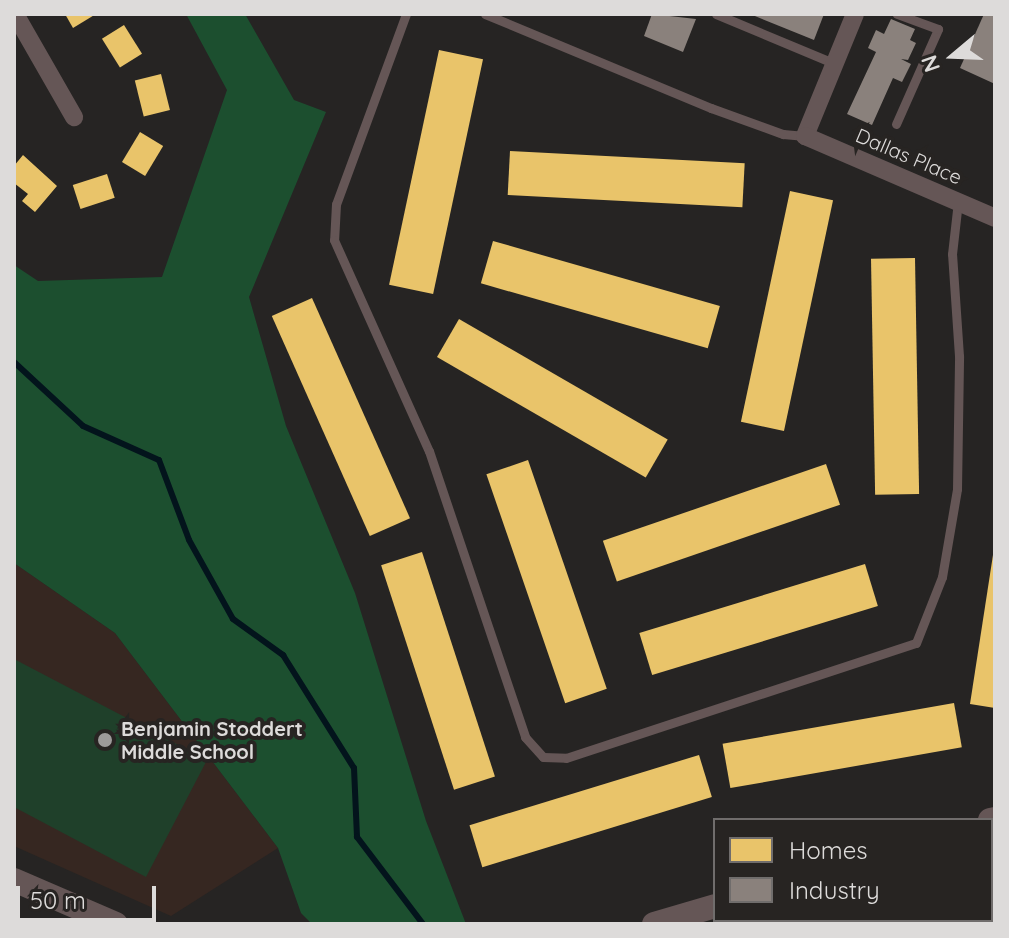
<!DOCTYPE html>
<style>
body{margin:0}
#map{position:relative;width:1009px;height:938px;overflow:hidden;background:#262423;font-family:Quicksand,sans-serif}
div>[style]{position:absolute}
.education>*{inset:0;background:#362721}
.green>*{inset:0;background:#1f402a}
.forest>*{inset:0;background:#1c4f2f}
.homes>*{inset:0;background:#e9c46a;transform-origin:0 0}
.industry>*{inset:0;background:#8a817c}
.stream>*{height:6px;margin:-3px;padding:0 3px;transform-origin:3px;border-radius:3px;background:#03141c}
.service>*{height:9px;margin:-4.5px;padding:0 4.5px;transform-origin:4.5px;border-radius:4.5px;background:#655656}
.minor>*{height:18px;margin:-9px;padding:0 9px;transform-origin:9px;border-radius:9px;background:#655656}
.tertiary>*{height:24px;margin:-12px;padding:0 12px;transform-origin:12px;border-radius:12px;background:#655656}
.dots>*{width:22px;height:22px;translate:-50% -50%;box-sizing:border-box;border:4px solid #272422;border-radius:50%}
span{translate:-50% -50%;white-space:nowrap;text-align:center;line-height:1.15;-webkit-text-stroke:8px #272422;paint-order:stroke}
.street-label{font-size:20px;color:#dddbda}
.poi-label{font-size:20px;color:#dddbda;font-weight:700}
.left{translate:0 -50%;text-align:left}
.frame{position:absolute;inset:0;border:16px solid #dddbda;pointer-events:none}
.legend{position:absolute;left:713px;top:818px;width:280px;height:104px;box-sizing:border-box;background:#272422;border:2px solid #706d6c;margin:0;padding:10px 14px;list-style:none;font-size:24px;color:#dddbda}
.legend li{display:flex;align-items:center;gap:16px;height:40px}
.legend b{width:40px;border:2px solid #706d6c}
.north{position:absolute;left:913px;top:16px;width:80px;height:80px;-webkit-text-stroke:6px #272422;paint-order:stroke;rotate:251deg;font-size:22px;font-weight:700;line-height:32px;text-align:center;color:#dddbda}
.north::after{content:'';display:block;margin:auto;width:28px;height:36px;background:#dddbda;clip-path:polygon(50% 0,100% 100%,50% 72%,0 100%)}
.scale{position:absolute;left:16px;top:886px;width:140px;height:36px;box-sizing:border-box;border:4px solid #dddbda;border-top:0;padding-left:10px;font-size:24px;line-height:28px;white-space:nowrap;color:#dddbda;-webkit-text-stroke:6px #272422;paint-order:stroke}
</style>
<div id="map">
<div class="education">
<i style="clip-path:polygon(14px 563px,115px 633px,278px 848px,171px 916px,14px 846px)"></i>
</div>
<div class="green">
<i style="clip-path:polygon(14px 659px,207px 760px,146px 877px,14px 807px)"></i>
</div>
<div class="forest">
<i style="clip-path:polygon(186px 14px,245px 14px,294px 100px,326px 112px,249px 297px,286px 426px,355px 593px,426px 821px,466px 924px,312px 924px,301px 913px,278px 848px,115px 633px,14px 563px,14px 265px,38px 281px,162px 277px,227px 90px)"></i>
</div>
<div class="homes">
<i style="clip-path:polygon(65px 14px,96px 14px,73px 28px)"></i>
<i style="left:124px;top:25px;width:34px;height:26px;rotate:58deg"></i>
<i style="left:439px;top:50px;width:45px;height:240px;rotate:12deg"></i>
<i style="left:161px;top:74px;width:37px;height:27px;rotate:76deg"></i>
<i style="left:140px;top:132px;width:27px;height:35px;rotate:31deg"></i>
<i style="left:510px;top:151px;width:235px;height:44px;rotate:3deg"></i>
<i style="clip-path:polygon(23px 155px,57px 186px,35px 212px,22px 201px,28px 194px,14px 183px,14px 166px)"></i>
<i style="left:107px;top:174px;width:25px;height:36px;rotate:72deg"></i>
<i style="left:790px;top:191px;width:44px;height:236px;rotate:12deg"></i>
<i style="left:493px;top:241px;width:236px;height:44px;rotate:16deg"></i>
<i style="left:915px;top:258px;width:236px;height:44px;rotate:89deg"></i>
<i style="left:312px;top:298px;width:241px;height:44px;rotate:66deg"></i>
<i style="left:459px;top:319px;width:241px;height:44px;rotate:30deg"></i>
<i style="left:528px;top:460px;width:242px;height:44px;rotate:71deg"></i>
<i style="left:826px;top:464px;width:43px;height:236px;rotate:71deg"></i>
<i style="clip-path:polygon(995px 542px,995px 708px,970px 704px)"></i>
<i style="left:422px;top:552px;width:236px;height:43px;rotate:72deg"></i>
<i style="left:865px;top:564px;width:44px;height:236px;rotate:73deg"></i>
<i style="left:954px;top:703px;width:45px;height:235px;rotate:80deg"></i>
<i style="left:699px;top:755px;width:44px;height:240px;rotate:73deg"></i>
<i style="left:841px;top:920px;width:36px;height:4px"></i>
</div>
<div class="industry">
<i style="clip-path:polygon(652px 14px,696px 19px,683px 52px,644px 36px)"></i>
<i style="clip-path:polygon(750px 14px,824px 14px,814px 40px)"></i>
<i style="clip-path:polygon(984px 14px,995px 14px,995px 84px,960px 68px)"></i>
<i style="clip-path:polygon(891px 19px,915px 29px,910px 40px,916px 43px,908px 60px,901px 59px,911px 64px,902px 82px,893px 78px,872px 125px,847px 114px,876px 52px,868px 48px,876px 30px,884px 34px)"></i>
</div>
<div class="stream">
<i style="left:14px;top:362px;width:94px;rotate:42.8deg"></i>
<i style="left:83px;top:426px;width:83px;rotate:24.1deg"></i>
<i style="left:159px;top:460px;width:85px;rotate:69.4deg"></i>
<i style="left:189px;top:540px;width:90px;rotate:60.9deg"></i>
<i style="left:233px;top:619px;width:62px;rotate:35.8deg"></i>
<i style="left:283px;top:655px;width:133px;rotate:57.9deg"></i>
<i style="left:354px;top:768px;width:69px;rotate:87.5deg"></i>
<i style="left:357px;top:837px;width:109px;rotate:52.8deg"></i>
</div>
<div class="service">
<i style="left:406px;top:14px;width:202px;rotate:110.2deg"></i>
<i style="left:336px;top:204px;width:36px;rotate:93deg"></i>
<i style="left:334px;top:240px;width:231px;rotate:65.8deg"></i>
<i style="left:429px;top:451px;width:302px;rotate:71.4deg"></i>
<i style="left:525px;top:737px;width:27px;rotate:48deg"></i>
<i style="left:543px;top:757px;width:23px;rotate:2deg"></i>
<i style="left:566px;top:758px;width:368px;rotate:-18.2deg"></i>
<i style="left:916px;top:643px;width:71px;rotate:-68.5deg"></i>
<i style="left:942px;top:577px;width:89px;rotate:-80.3deg"></i>
<i style="left:957px;top:489px;width:133px;rotate:-89.1deg"></i>
<i style="left:959px;top:356px;width:102px;rotate:-93.9deg"></i>
<i style="left:952px;top:254px;width:53px;rotate:-83.5deg"></i>
<i style="left:485px;top:14px;width:245px;rotate:22.6deg"></i>
<i style="left:711px;top:108px;width:77px;rotate:19.9deg"></i>
<i style="left:783px;top:134px;width:22px;rotate:5deg"></i>
<i style="left:716px;top:14px;width:127px;rotate:22.7deg"></i>
<i style="left:896px;top:124px;width:104px;rotate:-66.1deg"></i>
<i style="left:938px;top:29px;width:44px;rotate:-159.9deg"></i>
</div>
<div class="minor">
<i style="left:15px;top:14px;width:119px;rotate:60.2deg"></i>
<i style="left:855px;top:14px;width:132px;rotate:112.3deg"></i>
<i style="left:805px;top:136px;width:207px;rotate:23.3deg"></i>
<i style="left:723px;top:920px;width:4px;rotate:76deg"></i>
</div>
<div class="tertiary">
<i style="left:990px;top:820px;width:5px;rotate:-11deg"></i>
<i style="left:14px;top:880px;width:111px;rotate:23.3deg"></i>
<i style="left:654px;top:924px;width:64px;rotate:-16.4deg"></i>
</div>
<div class="dots">
<i style="left:105px;top:740px;background:#9d9b9a"></i>
</div>
<div class="street-label">
<span style="left:909px;top:156px;rotate:23deg">Dallas Place</span>
</div>
<div class="poi-label">
<span class="left" style="left:121px;top:740px">Benjamin Stoddert<br>Middle School</span>
</div>
<div class="frame"></div>
<ul class="legend">
<li><b style="height:22px;background:#e9c46a"></b>Homes</li>
<li><b style="height:22px;background:#8a817c"></b>Industry</li>
</ul>
<div class="north">N</div>
<div class="scale">50 m</div>
</div>
